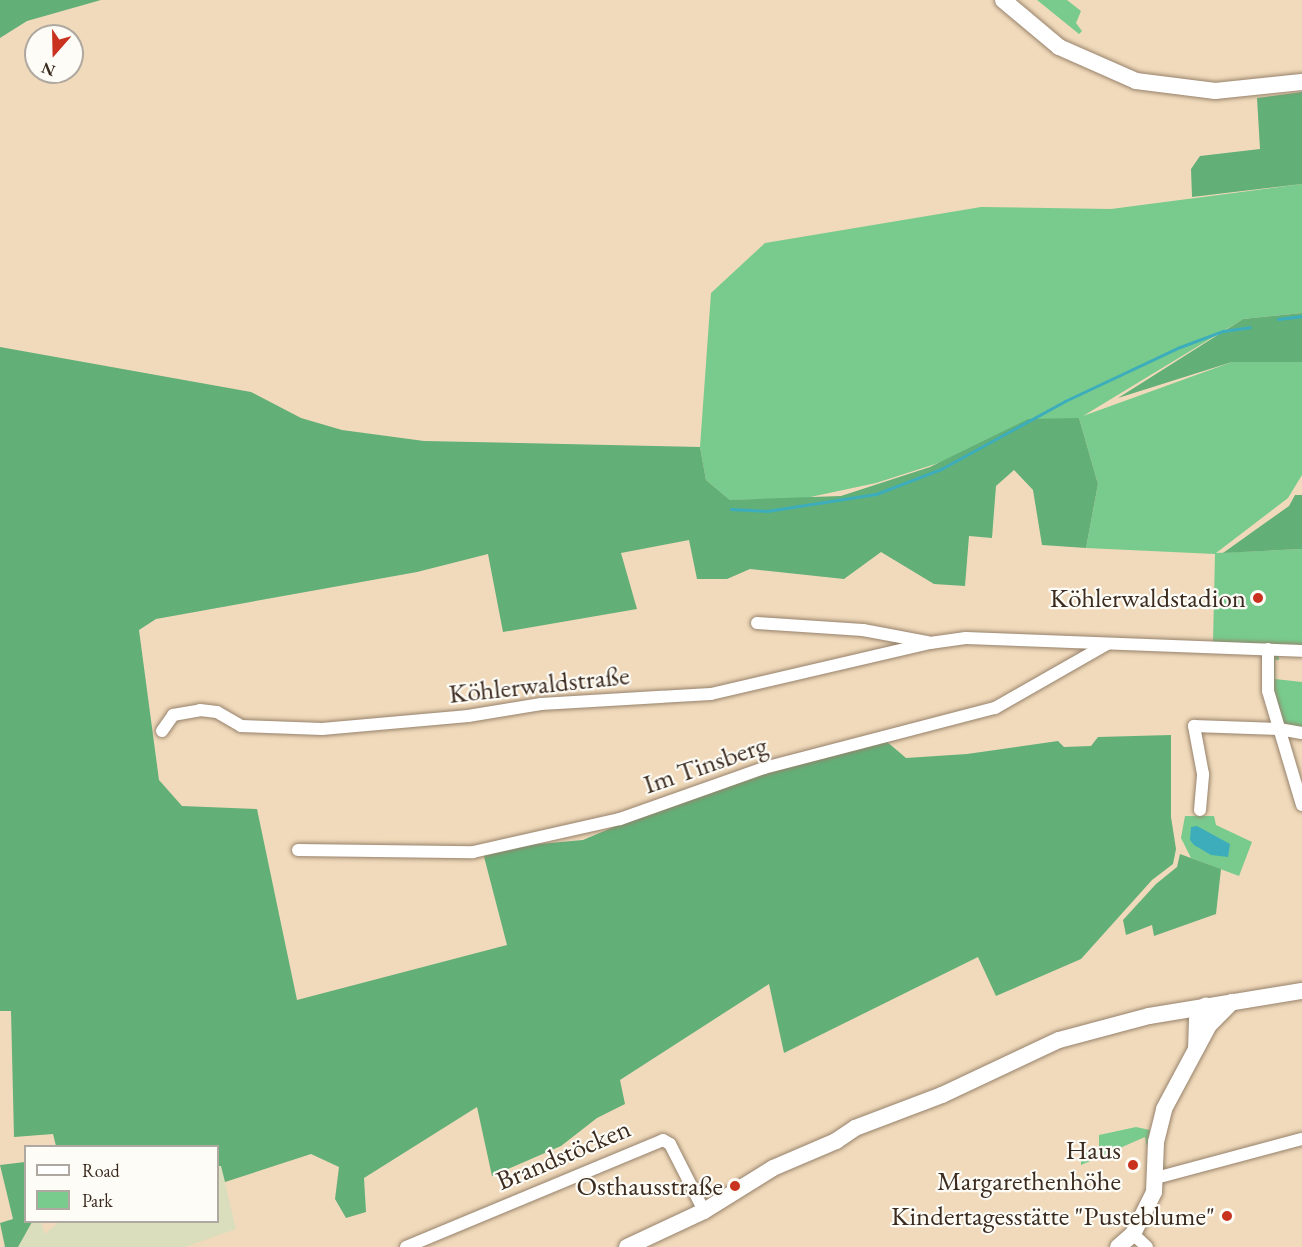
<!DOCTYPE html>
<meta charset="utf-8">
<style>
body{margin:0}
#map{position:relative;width:1302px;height:1247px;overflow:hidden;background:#f1dabb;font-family:"EB Garamond",serif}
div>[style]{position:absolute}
.built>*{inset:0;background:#dbdebc}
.green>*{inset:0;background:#78cb8d}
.forest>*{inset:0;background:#62af78}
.water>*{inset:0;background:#3eadbb}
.stream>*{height:3px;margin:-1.5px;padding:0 1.5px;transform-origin:1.5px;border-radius:1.5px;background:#3eadbb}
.roads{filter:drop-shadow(0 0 2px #96826c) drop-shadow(0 0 2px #96826c)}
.street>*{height:12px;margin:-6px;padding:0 6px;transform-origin:6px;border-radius:6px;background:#fff}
.secondary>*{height:16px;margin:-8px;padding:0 8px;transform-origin:8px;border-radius:8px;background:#fff}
.dots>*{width:16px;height:16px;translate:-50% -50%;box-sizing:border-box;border:3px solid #fdfcf7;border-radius:50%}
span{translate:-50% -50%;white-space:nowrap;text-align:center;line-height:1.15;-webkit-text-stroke:4.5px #fdfcf7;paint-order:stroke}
.poi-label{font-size:27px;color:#3b2a1e}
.right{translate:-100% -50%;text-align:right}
.street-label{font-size:27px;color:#3b2a1e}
.legend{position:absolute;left:24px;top:1145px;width:195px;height:78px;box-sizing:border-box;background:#fdfcf7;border:2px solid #afa8a0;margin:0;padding:8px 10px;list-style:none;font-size:18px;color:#3b2a1e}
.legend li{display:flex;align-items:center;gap:12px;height:30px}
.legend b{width:30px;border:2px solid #afa8a0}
.north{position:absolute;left:24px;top:24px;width:60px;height:60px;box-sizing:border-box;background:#fdfcf7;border:2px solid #afa8a0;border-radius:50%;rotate:200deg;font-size:16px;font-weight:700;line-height:24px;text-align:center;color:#3b2a1e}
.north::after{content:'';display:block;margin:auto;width:21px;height:27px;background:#c8321e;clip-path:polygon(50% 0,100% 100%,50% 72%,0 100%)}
</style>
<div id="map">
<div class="built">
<i style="clip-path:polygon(218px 1166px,221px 1166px,236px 1229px,185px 1247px,18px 1247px,32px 1222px,41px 1222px,45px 1234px,59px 1222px,218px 1222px)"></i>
</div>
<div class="green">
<i style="clip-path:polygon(1037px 0,1067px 0,1081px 11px,1076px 23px,1082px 31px,1079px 34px)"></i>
<i style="clip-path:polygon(1302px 184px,1302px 313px,1243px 319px,1083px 416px,1232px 362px,1302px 362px,1302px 475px,1288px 498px,1216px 553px,1302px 549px,1302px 645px,1213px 642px,1215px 554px,1086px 548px,1098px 484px,1079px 418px,876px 483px,801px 499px,730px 500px,706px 480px,700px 447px,711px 293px,765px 243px,981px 207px,1111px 209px)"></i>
<i style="clip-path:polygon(1279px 654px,1279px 660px,1275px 660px,1275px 679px,1302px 682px,1302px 729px,1283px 725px,1272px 685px,1273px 657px)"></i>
<i style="clip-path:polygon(1185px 816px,1214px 816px,1216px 825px,1252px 842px,1239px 876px,1191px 858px,1181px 838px)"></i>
<i style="clip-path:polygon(1136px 1127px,1150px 1130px,1147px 1147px,1145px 1137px,1081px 1165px,1081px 1152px,1099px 1150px,1099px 1135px)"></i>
</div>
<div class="forest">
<i style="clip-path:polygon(0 0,101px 0,27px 21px,0 38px)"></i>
<i style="clip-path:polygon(1302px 92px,1302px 184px,1192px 197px,1191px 169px,1200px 156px,1260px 149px,1257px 98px)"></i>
<i style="clip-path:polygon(1302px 313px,1302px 362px,1232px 362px,1118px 398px,1243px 319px)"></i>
<i style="clip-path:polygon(0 347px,251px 392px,301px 418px,342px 430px,424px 441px,700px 447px,706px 480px,730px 500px,841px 496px,930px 467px,1028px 419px,1079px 418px,1098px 484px,1086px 548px,1042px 545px,1033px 490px,1014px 470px,996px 486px,992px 538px,969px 536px,965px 586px,934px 584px,881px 552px,844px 579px,750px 569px,727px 579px,697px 579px,689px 540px,621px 553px,637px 609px,503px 632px,488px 554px,417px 572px,156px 619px,139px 630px,159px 780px,182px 806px,257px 809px,297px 1000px,507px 945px,482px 849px,583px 840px,762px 764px,886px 741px,906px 758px,967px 754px,1058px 741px,1064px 747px,1091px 746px,1098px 737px,1171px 735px,1171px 817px,1176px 849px,1173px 864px,1152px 880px,1081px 959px,996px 996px,978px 957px,784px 1053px,769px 984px,620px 1080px,625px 1104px,597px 1118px,561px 1146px,492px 1176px,477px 1107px,364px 1178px,366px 1212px,346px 1218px,335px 1199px,339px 1167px,311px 1154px,225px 1182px,221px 1166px,218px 1166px,218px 1146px,56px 1146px,53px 1134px,14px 1137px,11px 1011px,0 1011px)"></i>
<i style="clip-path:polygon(1295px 495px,1302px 495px,1302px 549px,1223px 553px,1289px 506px)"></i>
<i style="clip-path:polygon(1180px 854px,1221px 869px,1216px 914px,1154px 936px,1152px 925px,1126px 935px,1123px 920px,1156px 884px,1177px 867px)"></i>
<i style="clip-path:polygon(25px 1162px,26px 1222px,32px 1222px,18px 1247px,5px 1247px,0 1223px,13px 1219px,0 1165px)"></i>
</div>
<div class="water">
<i style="clip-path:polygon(1197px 826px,1230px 844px,1228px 857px,1211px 855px,1194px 845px,1190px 840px,1191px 827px)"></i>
</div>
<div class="stream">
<i style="left:1278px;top:319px;width:24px;rotate:-7deg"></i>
<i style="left:731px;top:509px;width:36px;rotate:3deg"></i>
<i style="left:767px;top:511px;width:110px;rotate:-8.9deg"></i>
<i style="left:876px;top:494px;width:70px;rotate:-21deg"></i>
<i style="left:941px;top:469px;width:141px;rotate:-28.7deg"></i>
<i style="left:1065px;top:401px;width:127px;rotate:-25.2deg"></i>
<i style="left:1180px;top:347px;width:46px;rotate:-20.4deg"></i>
<i style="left:1223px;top:331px;width:27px;rotate:-8deg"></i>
</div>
<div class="roads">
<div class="street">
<i style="left:757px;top:623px;width:106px;rotate:3.8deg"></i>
<i style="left:863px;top:630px;width:66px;rotate:10.5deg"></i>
<i style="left:1268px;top:649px;width:42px;rotate:90deg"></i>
<i style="left:1268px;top:691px;width:119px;rotate:73.4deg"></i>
<i style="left:162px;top:731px;width:19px;rotate:-55deg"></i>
<i style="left:173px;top:715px;width:27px;rotate:-10deg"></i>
<i style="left:200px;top:710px;width:17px;rotate:7deg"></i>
<i style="left:217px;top:712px;width:28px;rotate:30deg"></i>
<i style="left:241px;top:726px;width:81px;rotate:2.1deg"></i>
<i style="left:322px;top:729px;width:147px;rotate:-5.1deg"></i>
<i style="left:468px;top:716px;width:74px;rotate:-9.3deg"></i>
<i style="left:541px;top:704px;width:170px;rotate:-3.4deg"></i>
<i style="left:711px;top:694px;width:225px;rotate:-13.1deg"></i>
<i style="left:930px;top:643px;width:36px;rotate:-8deg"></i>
<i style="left:966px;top:638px;width:336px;rotate:2.2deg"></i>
<i style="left:1200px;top:810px;width:36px;rotate:-85deg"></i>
<i style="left:1203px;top:774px;width:49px;rotate:-100.6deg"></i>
<i style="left:1194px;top:726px;width:85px;rotate:2deg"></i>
<i style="left:1279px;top:729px;width:23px;rotate:10deg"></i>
<i style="left:298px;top:850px;width:175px;rotate:0.7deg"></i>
<i style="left:473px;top:852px;width:151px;rotate:-12.7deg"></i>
<i style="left:620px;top:819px;width:153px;rotate:-19.5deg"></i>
<i style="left:764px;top:768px;width:239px;rotate:-14.6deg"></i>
<i style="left:995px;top:708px;width:129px;rotate:-29.7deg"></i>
<i style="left:1156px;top:1178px;width:151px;rotate:-15deg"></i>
<i style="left:1133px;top:1234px;width:19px;rotate:43deg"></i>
<i style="left:406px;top:1247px;width:278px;rotate:-22.6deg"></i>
<i style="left:663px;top:1140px;width:8px;rotate:30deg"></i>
<i style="left:670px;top:1144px;width:75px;rotate:63.1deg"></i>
</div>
<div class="secondary">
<i style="left:1003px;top:0;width:73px;rotate:40deg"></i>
<i style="left:1059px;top:47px;width:84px;rotate:23.8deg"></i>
<i style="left:1136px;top:81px;width:80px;rotate:7.2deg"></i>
<i style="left:1215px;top:91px;width:87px;rotate:-5.9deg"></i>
<i style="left:1196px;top:1049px;width:29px;rotate:-88deg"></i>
<i style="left:1197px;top:1020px;width:17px;rotate:-59deg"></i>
<i style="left:627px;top:1247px;width:85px;rotate:-25.1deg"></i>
<i style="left:704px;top:1211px;width:81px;rotate:-31.9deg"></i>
<i style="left:773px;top:1168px;width:69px;rotate:-23.2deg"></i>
<i style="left:836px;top:1141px;width:23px;rotate:-34deg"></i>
<i style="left:855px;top:1128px;width:93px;rotate:-20.8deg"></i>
<i style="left:942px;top:1095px;width:129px;rotate:-25.2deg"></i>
<i style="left:1059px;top:1040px;width:93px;rotate:-14.9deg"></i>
<i style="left:1149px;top:1016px;width:155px;rotate:-9.3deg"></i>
<i style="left:1118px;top:1247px;width:20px;rotate:-41deg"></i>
<i style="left:1133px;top:1234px;width:47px;rotate:-63.4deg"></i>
<i style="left:1154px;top:1192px;width:50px;rotate:-87.7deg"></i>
<i style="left:1156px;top:1142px;width:34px;rotate:-76deg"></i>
<i style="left:1164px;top:1109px;width:95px;rotate:-61.8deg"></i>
<i style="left:1209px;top:1025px;width:33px;rotate:-45deg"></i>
</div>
</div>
<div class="dots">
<i style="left:1258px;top:598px;background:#c8321e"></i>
<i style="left:1133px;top:1165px;background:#c8321e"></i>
<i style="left:735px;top:1186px;background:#c8321e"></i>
<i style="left:1227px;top:1216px;background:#c8321e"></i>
</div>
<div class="poi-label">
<span class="right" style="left:1246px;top:598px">Köhlerwaldstadion</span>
<span class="right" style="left:1121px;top:1165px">Haus<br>Margarethenhöhe</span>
<span class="right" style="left:723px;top:1186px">Osthausstraße</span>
<span class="right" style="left:1215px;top:1216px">Kindertagesstätte "Pusteblume"</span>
</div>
<div class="street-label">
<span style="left:539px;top:684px;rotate:-6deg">Köhlerwaldstraße</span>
<span style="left:705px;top:764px;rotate:-19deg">Im Tinsberg</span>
<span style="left:563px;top:1154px;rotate:-23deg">Brandstöcken</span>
</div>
<ul class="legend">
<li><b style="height:8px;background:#fff"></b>Road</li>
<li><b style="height:16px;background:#78cb8d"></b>Park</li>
</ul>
<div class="north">N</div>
</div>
